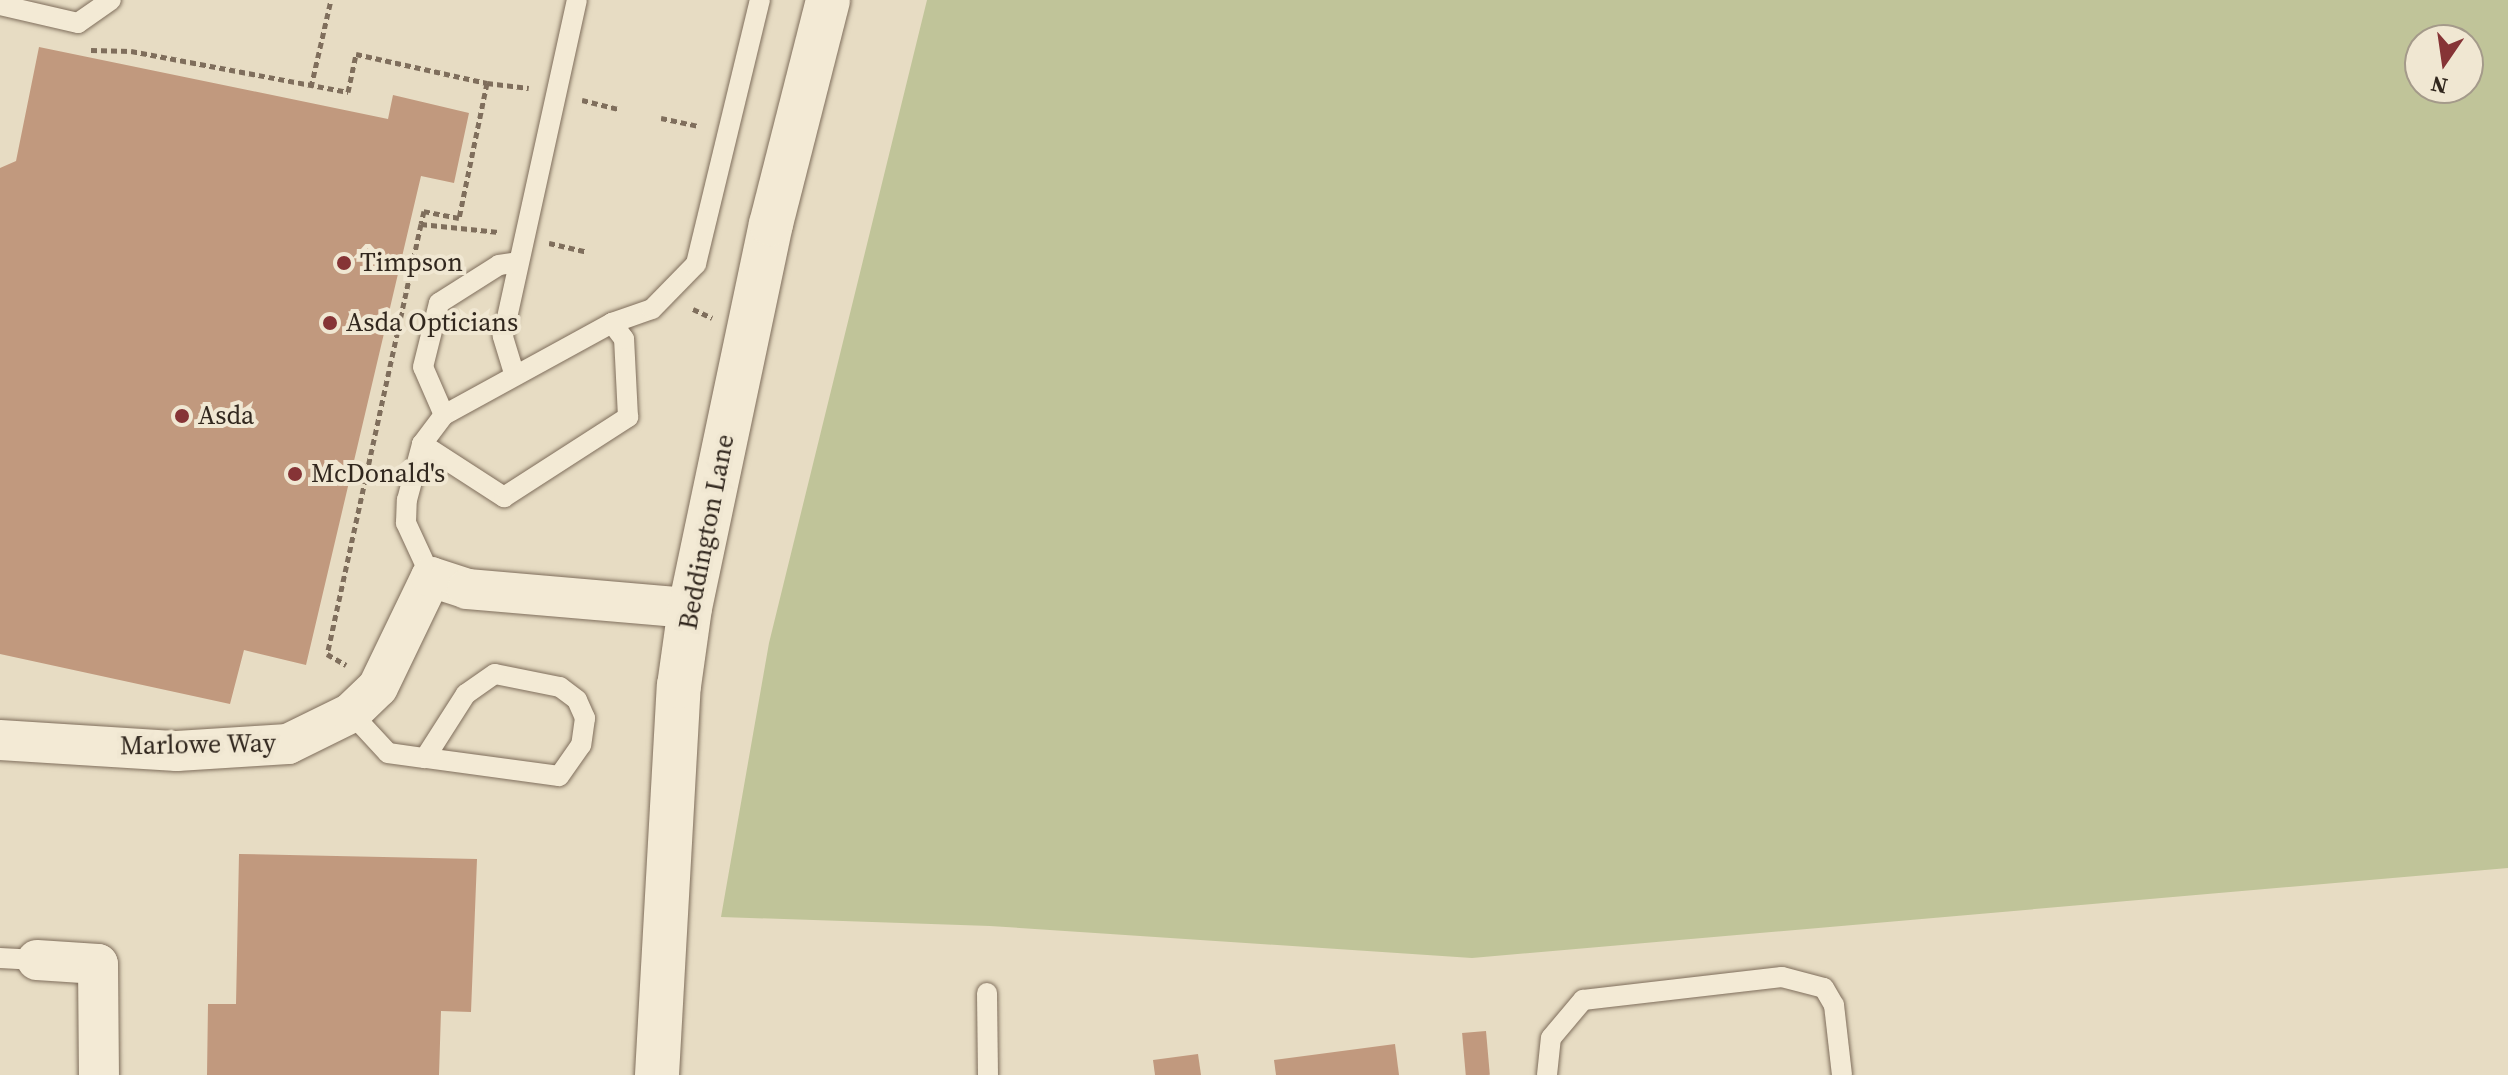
<!DOCTYPE html>
<style>
body{margin:0}
#map{position:relative;width:2508px;height:1075px;overflow:hidden;background:#e7dcc3;font-family:"Source Serif 4",serif}
div>[style]{position:absolute}
.green>*{inset:0;background:#c0c499}
.building>*{inset:0;background:#c1997e;transform-origin:0 0}
.path>*{height:5px;margin-top:-2.5px;transform-origin:0;background:repeating-linear-gradient(90deg,#7f6e5c 0 6px,transparent 0 10px)}
.roads{filter:drop-shadow(0 0 2px #7f6e5c) drop-shadow(0 0 2px #7f6e5c)}
.lane>*{height:20px;margin:-10px;padding:0 10px;transform-origin:10px;border-radius:10px;background:#f3ead5}
.street>*{height:40px;margin:-20px;padding:0 20px;transform-origin:20px;border-radius:20px;background:#f3ead5}
.secondary>*{height:44px;margin:-22px;padding:0 22px;transform-origin:22px;border-radius:22px;background:#f3ead5}
.dots>*{width:22px;height:22px;translate:-50% -50%;box-sizing:border-box;border:4px solid #f0e7d2;border-radius:50%}
span{translate:-50% -50%;white-space:nowrap;text-align:center;line-height:1.15;-webkit-text-stroke:8px #f0e7d2;paint-order:stroke}
.poi-label{font-size:26px;color:#31271e}
.left{translate:0 -50%;text-align:left}
.street-label{font-size:26px;color:#31271e}
.north{position:absolute;left:2404px;top:24px;width:80px;height:80px;box-sizing:border-box;background:#f0e7d2;border:2px solid #a49a8a;border-radius:50%;rotate:193deg;font-size:22px;font-weight:700;line-height:32px;text-align:center;color:#31271e}
.north::after{content:'';display:block;margin:auto;width:28px;height:36px;background:#863436;clip-path:polygon(50% 0,100% 100%,50% 72%,0 100%)}
</style>
<div id="map">
<div class="green">
<i style="clip-path:polygon(evenodd,927px 0,2508px 0,2508px 868px,1472px 958px,990px 926px,721px 917px,769px 643px,927px 0,2420px 40px,2468px 40px,2468px 88px,2420px 88px,2420px 40px)"></i>
</div>
<div class="building">
<i style="clip-path:polygon(39px 47px,388px 119px,393px 95px,469px 113px,454px 183px,421px 176px,306px 665px,244px 650px,230px 704px,0 654px,0 168px,16px 161px)"></i>
<i style="clip-path:polygon(239px 854px,477px 859px,471px 1012px,441px 1011px,439px 1075px,207px 1075px,208px 1004px,236px 1004px)"></i>
<i style="left:1486px;top:1031px;width:44px;height:24px;rotate:85deg"></i>
<i style="clip-path:polygon(1395px 1044px,1399px 1075px,1276px 1075px,1274px 1060px)"></i>
<i style="clip-path:polygon(1198px 1054px,1201px 1075px,1155px 1075px,1153px 1060px)"></i>
</div>
<div class="path">
<i style="left:91px;top:50px;width:40px;rotate:1.4deg"></i>
<i style="left:131px;top:51px;width:221px;rotate:10.7deg"></i>
<i style="left:348px;top:92px;width:39px;rotate:-78deg"></i>
<i style="left:356px;top:54px;width:134px;rotate:12.5deg"></i>
<i style="left:487px;top:83px;width:138px;rotate:101.7deg"></i>
<i style="left:459px;top:218px;width:36px;rotate:-169deg"></i>
<i style="left:424px;top:211px;width:13px;rotate:103deg"></i>
<i style="left:421px;top:224px;width:440px;rotate:102.3deg"></i>
<i style="left:327px;top:654px;width:22px;rotate:30deg"></i>
<i style="left:487px;top:83px;width:42px;rotate:6.8deg"></i>
<i style="left:311px;top:87px;width:89px;rotate:-77.1deg"></i>
<i style="left:582px;top:100px;width:38px;rotate:14deg"></i>
<i style="left:661px;top:118px;width:39px;rotate:12deg"></i>
<i style="left:421px;top:224px;width:78px;rotate:5.9deg"></i>
<i style="left:549px;top:243px;width:39px;rotate:13deg"></i>
<i style="left:693px;top:309px;width:21px;rotate:25deg"></i>
</div>
<div class="roads">
<div class="lane">
<i style="left:0;top:5px;width:80px;rotate:13deg"></i>
<i style="left:78px;top:23px;width:40px;rotate:-34.9deg"></i>
<i style="left:514px;top:373px;width:39px;rotate:-107deg"></i>
<i style="left:503px;top:336px;width:344px;rotate:-77.6deg"></i>
<i style="left:444px;top:415px;width:52px;rotate:-113.6deg"></i>
<i style="left:423px;top:367px;width:66px;rotate:-76deg"></i>
<i style="left:439px;top:303px;width:71px;rotate:-32.3deg"></i>
<i style="left:499px;top:265px;width:19px;rotate:-9deg"></i>
<i style="left:422px;top:444px;width:98px;rotate:32.9deg"></i>
<i style="left:504px;top:497px;width:148px;rotate:-32.8deg"></i>
<i style="left:628px;top:417px;width:78px;rotate:-92.9deg"></i>
<i style="left:624px;top:339px;width:20px;rotate:-127deg"></i>
<i style="left:431px;top:577px;width:60px;rotate:-114.8deg"></i>
<i style="left:406px;top:523px;width:23px;rotate:-88deg"></i>
<i style="left:407px;top:500px;width:58px;rotate:-75deg"></i>
<i style="left:422px;top:444px;width:36px;rotate:-53deg"></i>
<i style="left:444px;top:415px;width:192px;rotate:-28.7deg"></i>
<i style="left:612px;top:323px;width:42px;rotate:-19.3deg"></i>
<i style="left:652px;top:309px;width:63px;rotate:-45.6deg"></i>
<i style="left:696px;top:264px;width:272px;rotate:-76.4deg"></i>
<i style="left:495px;top:674px;width:66px;rotate:11.3deg"></i>
<i style="left:560px;top:687px;width:21px;rotate:37deg"></i>
<i style="left:577px;top:700px;width:20px;rotate:66deg"></i>
<i style="left:585px;top:718px;width:27px;rotate:98deg"></i>
<i style="left:581px;top:745px;width:38px;rotate:125deg"></i>
<i style="left:559px;top:776px;width:135px;rotate:-172.3deg"></i>
<i style="left:425px;top:758px;width:76px;rotate:-57.4deg"></i>
<i style="left:466px;top:694px;width:35px;rotate:-35deg"></i>
<i style="left:351px;top:713px;width:54px;rotate:47.2deg"></i>
<i style="left:388px;top:753px;width:37px;rotate:8deg"></i>
<i style="left:0;top:958px;width:37px;rotate:3deg"></i>
<i style="left:987px;top:993px;width:82px;rotate:89.3deg"></i>
<i style="left:1547px;top:1075px;width:37px;rotate:-84deg"></i>
<i style="left:1551px;top:1038px;width:50px;rotate:-49.9deg"></i>
<i style="left:1583px;top:1000px;width:200px;rotate:-6.6deg"></i>
<i style="left:1782px;top:977px;width:43px;rotate:14.7deg"></i>
<i style="left:1824px;top:988px;width:20px;rotate:60deg"></i>
<i style="left:1834px;top:1005px;width:70px;rotate:83.5deg"></i>
</div>
<div class="street">
<i style="left:0;top:740px;width:177px;rotate:3.6deg"></i>
<i style="left:177px;top:751px;width:111px;rotate:-3.6deg"></i>
<i style="left:288px;top:744px;width:70px;rotate:-26.2deg"></i>
<i style="left:351px;top:713px;width:37px;rotate:-44deg"></i>
<i style="left:378px;top:687px;width:122px;rotate:-64.3deg"></i>
<i style="left:431px;top:577px;width:38px;rotate:18deg"></i>
<i style="left:467px;top:589px;width:224px;rotate:4.9deg"></i>
<i style="left:37px;top:960px;width:61px;rotate:3.8deg"></i>
<i style="left:98px;top:964px;width:111px;rotate:89.5deg"></i>
</div>
<div class="secondary">
<i style="left:657px;top:1075px;width:390px;rotate:-86.8deg"></i>
<i style="left:679px;top:686px;width:79px;rotate:-82deg"></i>
<i style="left:690px;top:608px;width:392px;rotate:-78.1deg"></i>
<i style="left:771px;top:224px;width:231px;rotate:-75.7deg"></i>
</div>
</div>
<div class="dots">
<i style="left:344px;top:263px;background:#863436"></i>
<i style="left:330px;top:323px;background:#863436"></i>
<i style="left:182px;top:416px;background:#863436"></i>
<i style="left:295px;top:474px;background:#863436"></i>
</div>
<div class="poi-label">
<span class="left" style="left:360px;top:263px">Timpson</span>
<span class="left" style="left:346px;top:323px">Asda Opticians</span>
<span class="left" style="left:198px;top:416px">Asda</span>
<span class="left" style="left:311px;top:474px">McDonald's</span>
</div>
<div class="street-label">
<span style="left:707px;top:532px;rotate:-79deg">Beddington Lane</span>
<span style="left:198px;top:745px;rotate:-1deg">Marlowe Way</span>
</div>
<div class="north">N</div>
</div>
